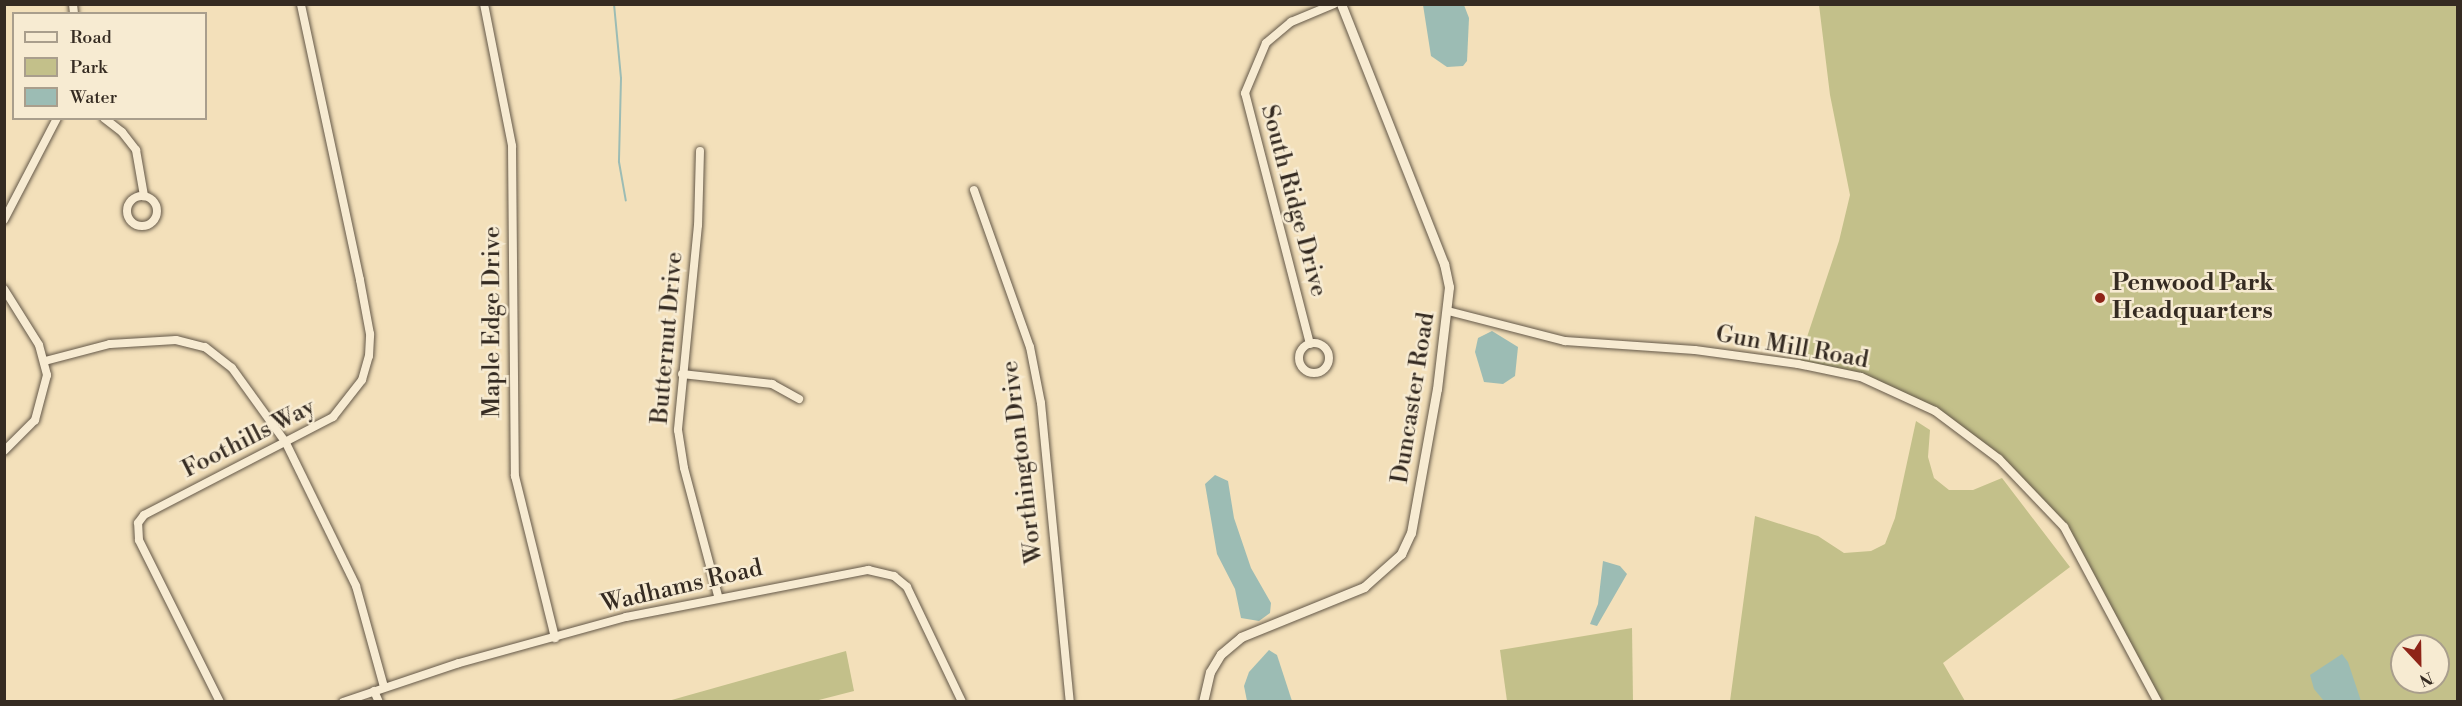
<!DOCTYPE html>
<style>
body{margin:0}
#map{position:relative;width:2462px;height:706px;overflow:hidden;background:#f3e0ba;font-family:"Libre Bodoni",serif}
div>[style]{position:absolute}
.green>*{inset:0;background:#c3c08a}
.water>*{inset:0;background:#9cbcb4}
.stream>*{height:2px;margin:-1px;padding:0 1px;transform-origin:1px;border-radius:1px;background:#9cbcb4}
.roads{filter:drop-shadow(0 0 2px #645848) drop-shadow(0 0 2px #645848)}
.minor>*{height:8px;margin:-4px;padding:0 4px;transform-origin:4px;border-radius:4px;background:#f7ebd2}
.minor>.ring{margin:-4px;padding:0;box-sizing:content-box;background:none;border:8px solid #f7ebd2;border-radius:50%}
.tertiary>*{height:9px;margin:-4.5px;padding:0 4.5px;transform-origin:4.5px;border-radius:4.5px;background:#f7ebd2}
.dots>*{width:16px;height:16px;translate:-50% -50%;box-sizing:border-box;border:3px solid #f7ebd2;border-radius:50%}
span{translate:-50% -50%;white-space:nowrap;text-align:center;line-height:1.15;-webkit-text-stroke:5px #f7ebd2;paint-order:stroke}
.street-label{font-size:24px;color:#352b22}
.poi-label{font-size:24px;color:#352b22;font-weight:700}
.left{translate:0 -50%;text-align:left}
.frame{position:absolute;inset:0;border:6px solid #352b22;pointer-events:none}
.legend{position:absolute;left:12px;top:12px;width:195px;height:108px;box-sizing:border-box;background:#f7ebd2;border:2px solid #a99e8c;margin:0;padding:8px 10px;list-style:none;font-size:18px;color:#352b22}
.legend li{display:flex;align-items:center;gap:12px;height:30px}
.legend b{width:30px;border:2px solid #a99e8c}
.north{position:absolute;left:2390px;top:634px;width:60px;height:60px;box-sizing:border-box;background:#f7ebd2;border:2px solid #a99e8c;border-radius:50%;rotate:158deg;font-size:16px;font-weight:700;line-height:24px;text-align:center;color:#352b22}
.north::after{content:'';display:block;margin:auto;width:21px;height:27px;background:#8f2418;clip-path:polygon(50% 0,100% 100%,50% 72%,0 100%)}
</style>
<div id="map">
<div class="green">
<i style="clip-path:polygon(evenodd,1819px 5px,2457px 5px,2457px 701px,2158px 701px,2071px 537px,2034px 492px,1935px 411px,1861px 377px,1798px 364px,1839px 241px,1850px 195px,1830px 95px,1819px 5px,2402px 646px,2438px 646px,2438px 682px,2402px 682px,2402px 646px)"></i>
<i style="clip-path:polygon(1916px 421px,1930px 430px,1928px 457px,1934px 478px,1949px 490px,1973px 490px,2002px 478px,2070px 567px,1943px 663px,1965px 701px,1730px 701px,1755px 516px,1818px 536px,1844px 553px,1871px 551px,1885px 544px,1895px 518px)"></i>
<i style="clip-path:polygon(1632px 628px,1633px 701px,1507px 701px,1500px 650px)"></i>
<i style="clip-path:polygon(846px 651px,854px 691px,815px 701px,668px 701px)"></i>
</div>
<div class="water">
<i style="clip-path:polygon(1423px 5px,1464px 5px,1469px 18px,1467px 61px,1463px 66px,1447px 67px,1431px 56px)"></i>
<i style="clip-path:polygon(1492px 331px,1518px 347px,1515px 376px,1503px 384px,1484px 382px,1475px 352px,1478px 338px)"></i>
<i style="clip-path:polygon(1215px 475px,1228px 481px,1234px 518px,1251px 568px,1271px 603px,1270px 613px,1259px 621px,1241px 618px,1235px 589px,1217px 554px,1205px 484px)"></i>
<i style="clip-path:polygon(1603px 561px,1620px 566px,1627px 574px,1597px 626px,1590px 624px,1598px 604px)"></i>
<i style="clip-path:polygon(1269px 650px,1277px 655px,1292px 701px,1247px 701px,1244px 686px,1249px 672px)"></i>
<i style="clip-path:polygon(2342px 654px,2348px 662px,2361px 701px,2324px 701px,2314px 689px,2310px 675px)"></i>
</div>
<div class="stream">
<i style="left:614px;top:4px;width:74px;rotate:84.6deg"></i>
<i style="left:621px;top:78px;width:84px;rotate:91.4deg"></i>
<i style="left:619px;top:162px;width:39px;rotate:80deg"></i>
</div>
<div class="roads">
<div class="minor">
<i style="left:73px;top:4px;width:10px;rotate:84deg"></i>
<i style="left:484px;top:4px;width:145px;rotate:78.8deg"></i>
<i style="left:512px;top:146px;width:330px;rotate:89.5deg"></i>
<i style="left:515px;top:476px;width:167px;rotate:76.1deg"></i>
<i style="left:104px;top:118px;width:23px;rotate:38deg"></i>
<i style="left:122px;top:132px;width:23px;rotate:52deg"></i>
<i style="left:136px;top:150px;width:47px;rotate:80.1deg"></i>
<i style="left:700px;top:151px;width:74px;rotate:91.5deg"></i>
<i style="left:698px;top:225px;width:206px;rotate:95.6deg"></i>
<i style="left:678px;top:430px;width:38px;rotate:81deg"></i>
<i style="left:684px;top:468px;width:132px;rotate:75.1deg"></i>
<i style="left:974px;top:190px;width:167px;rotate:70.4deg"></i>
<i style="left:1030px;top:347px;width:57px;rotate:78.9deg"></i>
<i style="left:1041px;top:403px;width:300px;rotate:84.5deg"></i>
<i class="ring" style="left:127px;top:196px;width:22px;height:22px"></i>
<i style="left:4px;top:220px;width:115px;rotate:-62.5deg"></i>
<i style="left:4px;top:289px;width:66px;rotate:58deg"></i>
<i style="left:39px;top:345px;width:31px;rotate:75deg"></i>
<i style="left:47px;top:375px;width:47px;rotate:104.9deg"></i>
<i style="left:35px;top:420px;width:44px;rotate:135deg"></i>
<i style="left:1448px;top:311px;width:121px;rotate:14.4deg"></i>
<i style="left:1565px;top:341px;width:130px;rotate:4deg"></i>
<i style="left:1695px;top:350px;width:104px;rotate:7.7deg"></i>
<i style="left:1798px;top:364px;width:64px;rotate:11.7deg"></i>
<i style="left:1861px;top:377px;width:81px;rotate:24.7deg"></i>
<i style="left:1935px;top:411px;width:80px;rotate:36.9deg"></i>
<i style="left:1999px;top:459px;width:94px;rotate:46.3deg"></i>
<i style="left:2064px;top:527px;width:199px;rotate:61.8deg"></i>
<i class="ring" style="left:1299px;top:343px;width:22px;height:22px"></i>
<i style="left:1310px;top:344px;width:259px;rotate:-104.5deg"></i>
<i style="left:1245px;top:93px;width:54px;rotate:-67.2deg"></i>
<i style="left:1266px;top:43px;width:33px;rotate:-40deg"></i>
<i style="left:1291px;top:22px;width:47px;rotate:-22.7deg"></i>
<i style="left:45px;top:361px;width:67px;rotate:-14.7deg"></i>
<i style="left:110px;top:344px;width:66px;rotate:-3.5deg"></i>
<i style="left:176px;top:340px;width:30px;rotate:14deg"></i>
<i style="left:205px;top:347px;width:34px;rotate:38deg"></i>
<i style="left:232px;top:368px;width:92px;rotate:54.2deg"></i>
<i style="left:286px;top:443px;width:159px;rotate:63.9deg"></i>
<i style="left:356px;top:586px;width:105px;rotate:74.5deg"></i>
<i style="left:682px;top:374px;width:91px;rotate:6.3deg"></i>
<i style="left:772px;top:384px;width:31px;rotate:29deg"></i>
<i style="left:374px;top:691px;width:12px;rotate:66deg"></i>
<i style="left:220px;top:702px;width:181px;rotate:-116.6deg"></i>
<i style="left:139px;top:540px;width:17px;rotate:-93deg"></i>
<i style="left:138px;top:523px;width:10px;rotate:-53deg"></i>
<i style="left:144px;top:515px;width:213px;rotate:-27.4deg"></i>
<i style="left:333px;top:417px;width:47px;rotate:-51.9deg"></i>
<i style="left:362px;top:380px;width:25px;rotate:-74deg"></i>
<i style="left:369px;top:356px;width:22px;rotate:-87deg"></i>
<i style="left:370px;top:334px;width:55px;rotate:-100.5deg"></i>
<i style="left:360px;top:280px;width:282px;rotate:-102.1deg"></i>
<i style="left:343px;top:702px;width:122px;rotate:-18.6deg"></i>
<i style="left:459px;top:663px;width:173px;rotate:-15.4deg"></i>
<i style="left:626px;top:617px;width:247px;rotate:-11deg"></i>
<i style="left:868px;top:570px;width:27px;rotate:13deg"></i>
<i style="left:894px;top:576px;width:17px;rotate:40deg"></i>
<i style="left:907px;top:587px;width:127px;rotate:64.4deg"></i>
</div>
<div class="tertiary">
<i style="left:1203px;top:702px;width:31px;rotate:-77deg"></i>
<i style="left:1210px;top:672px;width:21px;rotate:-59deg"></i>
<i style="left:1221px;top:654px;width:26px;rotate:-40deg"></i>
<i style="left:1241px;top:637px;width:133px;rotate:-22.1deg"></i>
<i style="left:1364px;top:587px;width:50px;rotate:-41.7deg"></i>
<i style="left:1401px;top:554px;width:23px;rotate:-65deg"></i>
<i style="left:1411px;top:533px;width:146px;rotate:-79.8deg"></i>
<i style="left:1437px;top:389px;width:103px;rotate:-83.3deg"></i>
<i style="left:1449px;top:287px;width:24px;rotate:-102deg"></i>
<i style="left:1444px;top:264px;width:280px;rotate:-111.6deg"></i>
</div>
</div>
<div class="dots">
<i style="left:2100px;top:298px;background:#8f2418"></i>
</div>
<div class="street-label">
<span style="left:1293px;top:201px;rotate:75deg">South Ridge Drive</span>
<span style="left:493px;top:322px;rotate:-90deg">Maple Edge Drive</span>
<span style="left:668px;top:338px;rotate:-85deg">Butternut Drive</span>
<span style="left:1792px;top:348px;rotate:10deg">Gun Mill Road</span>
<span style="left:1414px;top:398px;rotate:-81deg">Duncaster Road</span>
<span style="left:249px;top:439px;rotate:-27deg">Foothills Way</span>
<span style="left:1023px;top:462px;rotate:-97deg">Worthington Drive</span>
<span style="left:682px;top:587px;rotate:-13deg">Wadhams Road</span>
</div>
<div class="poi-label">
<span class="left" style="left:2112px;top:298px">Penwood Park<br>Headquarters</span>
</div>
<div class="frame"></div>
<ul class="legend">
<li><b style="height:8px;background:#f7ebd2"></b>Road</li>
<li><b style="height:16px;background:#c3c08a"></b>Park</li>
<li><b style="height:16px;background:#9cbcb4"></b>Water</li>
</ul>
<div class="north">N</div>
</div>
